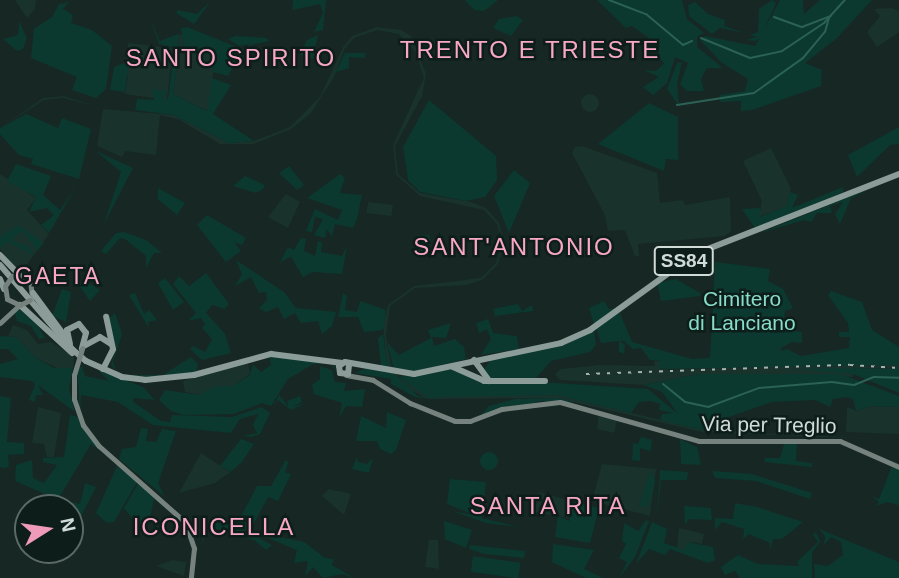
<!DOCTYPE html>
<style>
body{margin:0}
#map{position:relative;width:899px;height:578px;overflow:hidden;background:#172723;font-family:Helvetica,sans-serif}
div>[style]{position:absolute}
.built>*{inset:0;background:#19322c;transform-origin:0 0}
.round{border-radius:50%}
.green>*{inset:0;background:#0b3930;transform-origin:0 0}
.stream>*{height:2px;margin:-1px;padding:0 1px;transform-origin:1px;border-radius:1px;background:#2c6155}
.secondary>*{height:5px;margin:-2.5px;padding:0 2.5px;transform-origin:2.5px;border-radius:2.5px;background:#76827e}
.primary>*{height:6px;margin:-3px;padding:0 3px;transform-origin:3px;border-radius:3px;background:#8c9c98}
.rail>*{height:2px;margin-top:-1px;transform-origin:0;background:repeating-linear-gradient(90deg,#a8b3b0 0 3.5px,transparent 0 10.5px)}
.secondary-bridge>*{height:5px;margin:-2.5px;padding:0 2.5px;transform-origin:2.5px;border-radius:2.5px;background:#76827e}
span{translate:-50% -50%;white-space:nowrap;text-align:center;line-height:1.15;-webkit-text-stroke:5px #0d1d19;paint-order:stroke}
.shield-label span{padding:2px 5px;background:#0d1d19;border:2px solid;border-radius:5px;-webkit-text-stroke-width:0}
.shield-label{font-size:19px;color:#d0dad7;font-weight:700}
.park-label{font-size:21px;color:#87ddc9}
.street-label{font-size:21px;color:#d0dad7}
.neighbourhood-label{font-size:23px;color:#f8a8c4;letter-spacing:2px}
.quarter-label{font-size:24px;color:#f8a8c4;letter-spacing:2px}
.north{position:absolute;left:14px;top:494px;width:70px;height:70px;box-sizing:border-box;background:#0d1d19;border:2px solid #5b6965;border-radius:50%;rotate:78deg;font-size:19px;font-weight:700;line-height:28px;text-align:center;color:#d0dad7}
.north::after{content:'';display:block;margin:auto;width:24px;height:32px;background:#ef9ab8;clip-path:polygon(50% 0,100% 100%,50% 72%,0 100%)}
</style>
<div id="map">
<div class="built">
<i style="clip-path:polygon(15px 0,36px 0,35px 9px,27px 18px)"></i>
<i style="clip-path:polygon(891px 8px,899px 11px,899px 32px,877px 47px,867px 32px,880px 16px,874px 9px)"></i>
<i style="clip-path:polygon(377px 27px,401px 30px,411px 36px,426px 74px,422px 96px,395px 146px,398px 174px,420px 193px,471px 202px,486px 208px,499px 223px,504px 242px,498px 264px,482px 280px,466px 285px,415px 288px,390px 306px,386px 336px,391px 365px,400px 379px,557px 395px,702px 430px,899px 440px,702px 432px,557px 398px,428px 399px,405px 387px,391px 371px,386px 356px,383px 324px,388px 305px,414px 286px,481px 278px,496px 263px,502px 242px,497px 224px,484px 210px,420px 196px,396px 175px,393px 145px,424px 78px,415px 51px,399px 34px,377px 30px,354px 38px,345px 48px,334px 77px,311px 113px,291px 129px,254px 144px,220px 144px,180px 120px,160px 115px,156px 155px,125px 151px,122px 157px,97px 146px,103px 109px,174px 115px,229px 143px,254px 141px,290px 127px,320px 97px,343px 47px,352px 36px)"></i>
<i style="clip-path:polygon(178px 34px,216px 51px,208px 111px,173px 94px,177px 68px,171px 63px,167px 100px,125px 94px,128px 75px,114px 67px,125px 63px,128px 43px,179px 49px)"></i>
<i class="round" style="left:581px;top:94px;width:18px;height:18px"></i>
<i style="clip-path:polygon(64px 96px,97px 107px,63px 98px,44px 100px,0 128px,43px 98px)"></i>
<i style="clip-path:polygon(582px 146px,657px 173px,660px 203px,683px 200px,685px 205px,730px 197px,731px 232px,724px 236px,638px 244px,639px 256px,635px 256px,625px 230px,608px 231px,605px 215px,572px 153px,575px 147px)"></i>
<i style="clip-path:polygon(771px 148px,791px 189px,787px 206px,759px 217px,762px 201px,743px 161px)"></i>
<i style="clip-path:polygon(0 174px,36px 198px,27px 210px,49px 234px,25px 267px,14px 266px,0 249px)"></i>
<i style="clip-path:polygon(286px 194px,300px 202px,288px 228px,268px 217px)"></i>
<i style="left:368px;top:202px;width:25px;height:11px;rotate:7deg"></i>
<i style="clip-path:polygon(13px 325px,27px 330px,38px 344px,51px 342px,74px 357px,73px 368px,61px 370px,36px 358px,16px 337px,8px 336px)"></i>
<i style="clip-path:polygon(655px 360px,660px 361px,660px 368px,669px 370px,855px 363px,899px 365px,899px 369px,853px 368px,853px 377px,699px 374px,644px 385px,560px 380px,555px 374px,561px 369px,600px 365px,654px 366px)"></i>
<i style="clip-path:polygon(248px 362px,250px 374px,233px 386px,199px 395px,185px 392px,183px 381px)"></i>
<i style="clip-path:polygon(871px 406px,899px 407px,899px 434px,846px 432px,847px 407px,857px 411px)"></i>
<i style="clip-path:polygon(38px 407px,61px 413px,54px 457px,47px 457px,44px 444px,32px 443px)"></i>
<i style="clip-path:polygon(599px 411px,618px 417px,614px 433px,597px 429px)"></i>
<i style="clip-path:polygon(201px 453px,230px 472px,215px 483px,179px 493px)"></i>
<i style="clip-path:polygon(602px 464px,656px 469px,650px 516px,592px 501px)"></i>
<i style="clip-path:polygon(329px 489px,351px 494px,344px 515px,322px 496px)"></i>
<i style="clip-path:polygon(539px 492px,571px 501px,568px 518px,534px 512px)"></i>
<i style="clip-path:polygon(679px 528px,704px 534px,702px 544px,693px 542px,684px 550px,677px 548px)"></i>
<i style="clip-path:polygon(429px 540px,438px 540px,439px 569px,425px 567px)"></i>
<i style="clip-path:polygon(172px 560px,186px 562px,184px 576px,156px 566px)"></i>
</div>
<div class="green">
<i style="clip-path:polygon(293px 0,326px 0,323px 30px,314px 32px,323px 13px,320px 4px,292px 10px)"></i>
<i style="clip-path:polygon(465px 0,498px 0,484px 11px,474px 10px)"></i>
<i style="clip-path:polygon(597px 0,682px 0,687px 19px,704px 33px,697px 37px,697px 47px,723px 68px,707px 68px,701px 79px,704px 91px,687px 91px,680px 84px,688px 63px,675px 57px,667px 83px,653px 95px,643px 87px,659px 77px,644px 70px,656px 71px,664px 64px,658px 54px,660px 46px,632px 26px,626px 28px)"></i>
<i style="clip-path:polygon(772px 0,776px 3px,760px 38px,755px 41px,746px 40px,757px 37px,750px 35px,758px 32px,759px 9px)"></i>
<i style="clip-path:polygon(780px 0,803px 0,804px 14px,820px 0,872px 0,837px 38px,805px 63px,822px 70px,821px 86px,752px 110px,741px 111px,741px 101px,720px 102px,720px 95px,745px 91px,748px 79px,722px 63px,700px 40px,705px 36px,755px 46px)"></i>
<i style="clip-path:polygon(211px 1px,194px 24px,176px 13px,178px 10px,197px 14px)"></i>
<i style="clip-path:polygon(69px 2px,63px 9px,73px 15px,71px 23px,92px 30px,112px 46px,106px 89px,96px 98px,72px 90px,77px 77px,31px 58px,34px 29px,52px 17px,59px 4px)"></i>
<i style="clip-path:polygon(695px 2px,708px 14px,725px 20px,724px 26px,744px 33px,720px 28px,712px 34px,689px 16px,688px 5px)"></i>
<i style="clip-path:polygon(517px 16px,523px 20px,511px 36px,493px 28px,499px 19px)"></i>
<i style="clip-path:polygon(150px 18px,160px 41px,178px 34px,179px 49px,159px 44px)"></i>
<i style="clip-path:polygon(19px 21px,27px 38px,23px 49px,17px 51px,3px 39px,18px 35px)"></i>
<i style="clip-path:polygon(187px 27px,237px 47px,238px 57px,228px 76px,213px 72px,216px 51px,184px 47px,181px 28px)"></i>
<i style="clip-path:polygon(318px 35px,313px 59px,300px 55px,307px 40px)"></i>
<i style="clip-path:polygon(235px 36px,266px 38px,270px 41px,251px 45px,247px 52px,249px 44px,239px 46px,228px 39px)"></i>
<i style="clip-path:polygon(131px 45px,125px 92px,110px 90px,114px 67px,125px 63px)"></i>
<i style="clip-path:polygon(345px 53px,365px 53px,365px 58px,349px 57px,349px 68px,336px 72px)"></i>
<i style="clip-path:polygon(173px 61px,177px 67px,173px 94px,207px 111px,212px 78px,231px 85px,213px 114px,254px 141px,229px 143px,174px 115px,135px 110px,137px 99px,154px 100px,152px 89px,166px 91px,163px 99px,168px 99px)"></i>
<i style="clip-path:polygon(682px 62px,677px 84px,679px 106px,667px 89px,677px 63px)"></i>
<i style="clip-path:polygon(429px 100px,496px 156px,497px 180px,485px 197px,466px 201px,420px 192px,408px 180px,403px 147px)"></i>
<i style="clip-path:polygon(649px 103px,678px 117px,678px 160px,666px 159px,664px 171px,598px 144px)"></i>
<i style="clip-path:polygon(26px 114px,58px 128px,62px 118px,91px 129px,79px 179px,31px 164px,33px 159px,19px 155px,0 134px,0 128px)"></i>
<i style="clip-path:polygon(899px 127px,899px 144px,890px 145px,857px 177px,848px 155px)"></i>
<i style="clip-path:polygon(96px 151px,133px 168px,104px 224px,121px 172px)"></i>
<i style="clip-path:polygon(16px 164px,51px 176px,43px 195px,60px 210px,77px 185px,49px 233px,41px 225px,54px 215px,47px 208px,29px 212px,36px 197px,7px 181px)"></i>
<i style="clip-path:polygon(289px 166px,304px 185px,297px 190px,279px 173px)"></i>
<i style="clip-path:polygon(514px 170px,530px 183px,509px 233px,494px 196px)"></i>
<i style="clip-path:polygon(340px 174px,345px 178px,340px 193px,362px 195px,357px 219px,353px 228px,335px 224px,332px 237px,327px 229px,325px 238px,314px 235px,323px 219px,315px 217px,312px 232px,306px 231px,315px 209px,338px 220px,342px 210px,307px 198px)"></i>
<i style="clip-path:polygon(245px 176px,265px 185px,263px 189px,256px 193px,233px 186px)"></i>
<i style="clip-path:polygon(843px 187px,843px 192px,828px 199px,755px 228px,742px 209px,760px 208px,760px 217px,787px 206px,790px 192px,798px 195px,792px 208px)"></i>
<i style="clip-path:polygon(874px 187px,851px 198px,840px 224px,835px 214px,843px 202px,830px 206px,832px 213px,817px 213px,811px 222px,804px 220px,757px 234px)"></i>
<i style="clip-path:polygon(158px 188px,185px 203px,177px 215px,158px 199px)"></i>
<i style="clip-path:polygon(207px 215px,246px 238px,242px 245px,234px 242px,241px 251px,226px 262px,197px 225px)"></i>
<i style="clip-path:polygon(18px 225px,44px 243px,37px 251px,24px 232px,15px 235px,13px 241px,29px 247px,35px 256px,8px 242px,0 249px,0 237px)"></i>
<i style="clip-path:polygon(124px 232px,146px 240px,162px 253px,154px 253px,146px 268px,146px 256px,125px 239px,120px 238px,106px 254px,101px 251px,116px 233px)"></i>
<i style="clip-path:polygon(418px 235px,429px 235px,431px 241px,425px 246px,424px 256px,418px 255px,420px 244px,415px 243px)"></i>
<i style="clip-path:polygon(301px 238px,306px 239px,304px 251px,315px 256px,318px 241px,322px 242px,321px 252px,342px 256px,347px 246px,342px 274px,313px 272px,303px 277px,291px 257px,280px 262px,288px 247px,294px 250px)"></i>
<i style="clip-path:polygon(236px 260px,284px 292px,296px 308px,336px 312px,332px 326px,322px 334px,318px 321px,301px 323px,295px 313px,284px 319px,278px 307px,266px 312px,259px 308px,267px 300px,266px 292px,259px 293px,251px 277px,235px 286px,242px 274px)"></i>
<i style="clip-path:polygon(715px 262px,770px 269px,768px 281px,783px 289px,793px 308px,785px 311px,783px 330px,802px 332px,802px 343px,792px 342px,781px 348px,781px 351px,787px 349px,801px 356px,849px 348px,850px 337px,839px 337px,839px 332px,849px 332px,848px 323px,828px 295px,831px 291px,862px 302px,872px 330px,899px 347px,899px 365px,666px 369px,659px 368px,659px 360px,650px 360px,641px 348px,633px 349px,624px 341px,620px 341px,625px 345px,624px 354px,619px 352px,619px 341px,601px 343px,596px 328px,619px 311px,632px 342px,692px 359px,710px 358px)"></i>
<i style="clip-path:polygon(206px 273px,229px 304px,225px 309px,212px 305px,206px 313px,225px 334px,231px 353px,202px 360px,190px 349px,193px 346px,205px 352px,212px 339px,202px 328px,205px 324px,201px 318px,188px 321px,196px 313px,173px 284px,179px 276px,189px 286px)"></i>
<i style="clip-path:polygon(165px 278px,184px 302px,173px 310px,158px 283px)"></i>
<i style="clip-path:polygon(676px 279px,700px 293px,700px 296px,661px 301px,657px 283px)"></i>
<i style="clip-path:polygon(85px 281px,100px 290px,90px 301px,78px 284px)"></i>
<i style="clip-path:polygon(62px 289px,71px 292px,66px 322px,52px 316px)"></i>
<i style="clip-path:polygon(135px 293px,144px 314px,149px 310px,157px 320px,148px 322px,149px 328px,129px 295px)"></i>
<i style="clip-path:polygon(343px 293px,347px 296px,345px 310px,357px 312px,360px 301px,386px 310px,383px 330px,364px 332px,358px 317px,338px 317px)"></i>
<i style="clip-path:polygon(604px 301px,609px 309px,615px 309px,594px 324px,589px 308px)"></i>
<i style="clip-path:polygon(518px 304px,522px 311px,532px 305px,533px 311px,495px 316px,493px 309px)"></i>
<i style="clip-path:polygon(22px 309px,35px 321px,45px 338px,39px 339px,31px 326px,17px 321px,14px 310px)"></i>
<i style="clip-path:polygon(115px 313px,122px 334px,113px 362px,116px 371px,111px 365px,115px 351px,107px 320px)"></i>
<i style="clip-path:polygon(488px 319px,493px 333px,517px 336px,519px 349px,481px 355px,491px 339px,487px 329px,479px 333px,476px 323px)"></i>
<i style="clip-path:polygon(451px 323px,446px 338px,432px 337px,434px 346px,455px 339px,464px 347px,466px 359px,412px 372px,394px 370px,387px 342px,399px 355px,431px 338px,428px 330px)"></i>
<i style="clip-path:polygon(594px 330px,596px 345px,590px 352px,551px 361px,535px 379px,490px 379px,483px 371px,491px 359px,570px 342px)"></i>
<i style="clip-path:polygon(383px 334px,386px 356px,391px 370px,381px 368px,378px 338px)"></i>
<i style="clip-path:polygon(0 336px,16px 337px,36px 358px,54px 368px,73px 368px,69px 388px,75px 412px,38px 385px,43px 395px,36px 395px,35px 402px,29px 400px,35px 384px,32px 381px,0 377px,0 364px,18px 359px,8px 349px,0 349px)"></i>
<i style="clip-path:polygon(269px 356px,330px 363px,335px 367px,336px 371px,329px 363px,313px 364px,288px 379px,271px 406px,262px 403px,234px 414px,184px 415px,171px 411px,159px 400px,165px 390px,199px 395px,216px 386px,233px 386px,250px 375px,253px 364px,261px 372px,271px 365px)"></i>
<i style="clip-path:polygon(191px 357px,198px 364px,196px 372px,145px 378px,128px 375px,163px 375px)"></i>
<i style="clip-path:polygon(320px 366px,332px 370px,335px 382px,346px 383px,344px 391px,365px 389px,362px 407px,346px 406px,339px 418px,342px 403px,314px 394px,312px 385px,320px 379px)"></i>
<i style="clip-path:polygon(77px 367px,82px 367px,85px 376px,109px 381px,98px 370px,143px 387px,155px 400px,134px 398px,133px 402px,161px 421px,170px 422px,172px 415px,232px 417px,262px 407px,270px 413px,260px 434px,252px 437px,243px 436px,257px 433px,253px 425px,258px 414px,240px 419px,231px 433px,153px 425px,118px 402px,81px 395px,80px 414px)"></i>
<i style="clip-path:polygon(366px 368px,393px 373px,418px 396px,445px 400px,415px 397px,391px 384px,391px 379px,355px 373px)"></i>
<i style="clip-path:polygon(458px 368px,476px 378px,648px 389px,678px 414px,662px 392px,644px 385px,699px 374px,840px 374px,899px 396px,899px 407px,871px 406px,856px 411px,853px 399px,846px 397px,833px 399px,830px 407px,815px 400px,772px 402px,726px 418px,729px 426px,702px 430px,660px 420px,662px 414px,673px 413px,659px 410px,660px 404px,650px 401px,639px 402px,631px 413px,557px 395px,428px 397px,398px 377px)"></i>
<i style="clip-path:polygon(850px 368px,899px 369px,899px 393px,853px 374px,792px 369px)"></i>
<i style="clip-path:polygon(279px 395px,288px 406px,287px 401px,300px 396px,302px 402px,292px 407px,306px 403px,291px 410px,278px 400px,273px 407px)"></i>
<i style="clip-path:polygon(0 396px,11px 398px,7px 442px,24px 443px,24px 454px,8px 455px,9px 467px,4px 468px,0 467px)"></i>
<i style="clip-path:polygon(557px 398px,576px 402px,542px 401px,481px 415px,489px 406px,515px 399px)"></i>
<i style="clip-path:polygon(387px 412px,406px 420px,396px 450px,391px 454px,380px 449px,377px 441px,356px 441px,361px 416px,386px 428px)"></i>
<i style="clip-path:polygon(70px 415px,77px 417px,102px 452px,91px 444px,53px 508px,57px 499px,15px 481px,16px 465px,32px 460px,33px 478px,44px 483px,57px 465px,43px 462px,43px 458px,64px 457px)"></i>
<i style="clip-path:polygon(141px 428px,148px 429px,146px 441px,156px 442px,162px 429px,176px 431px,158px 483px,165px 497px,119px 459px,122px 449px,136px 447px)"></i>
<i style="clip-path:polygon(641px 437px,652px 440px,651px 451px,640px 448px,640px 461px,632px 460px,633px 443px,638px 444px)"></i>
<i style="clip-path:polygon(241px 439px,254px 444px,242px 462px,226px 476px,230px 471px,220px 466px)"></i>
<i style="clip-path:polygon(680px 439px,697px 447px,701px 465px,681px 464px)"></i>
<i style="clip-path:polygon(785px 441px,797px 441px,796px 461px,812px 463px,812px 467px,764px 462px,765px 458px,780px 458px)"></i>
<i class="round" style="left:480px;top:452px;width:18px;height:18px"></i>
<i style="clip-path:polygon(106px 457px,137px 482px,114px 522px,107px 523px,96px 513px,117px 466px)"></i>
<i style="clip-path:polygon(357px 457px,358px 462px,367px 464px,373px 458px,369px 473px,352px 469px)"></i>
<i style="clip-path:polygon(285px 461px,289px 461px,285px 472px,291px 474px,278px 501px,268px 497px,250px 531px,304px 542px,325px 558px,334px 559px,332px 565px,354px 578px,342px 574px,323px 578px,313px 567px,305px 576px,308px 561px,294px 563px,297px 550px,268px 538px,259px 538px,272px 545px,266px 550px,254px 540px,206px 526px,202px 545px,202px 520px,236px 526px,257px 486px,271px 486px)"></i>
<i style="clip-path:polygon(892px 466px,899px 469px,899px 505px,887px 502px,876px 506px,879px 502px,872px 496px,879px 499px)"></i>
<i style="clip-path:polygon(651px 470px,655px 481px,649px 513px,649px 493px,646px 506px,639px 506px)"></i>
<i style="clip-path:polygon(660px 470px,688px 472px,687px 480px,661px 480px,657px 518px)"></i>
<i style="clip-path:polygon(712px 471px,752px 474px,812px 493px,810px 499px,756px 481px,715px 478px)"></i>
<i style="clip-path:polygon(450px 479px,486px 482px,482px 518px,518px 527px,486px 523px,452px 511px,474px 515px,447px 504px)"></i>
<i style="clip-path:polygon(139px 482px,167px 505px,166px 509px,154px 499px,149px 522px,139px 527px,124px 508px)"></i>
<i style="clip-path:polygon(85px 483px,96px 487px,73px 532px,70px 527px,77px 508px,64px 508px,72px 502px,80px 504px)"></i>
<i style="clip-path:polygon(574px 502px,599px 508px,590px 543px,555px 537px,558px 516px,569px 521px)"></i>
<i style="clip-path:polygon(735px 503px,757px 507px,803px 522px,782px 539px,773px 539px,770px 551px,770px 543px,749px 534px,743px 539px,744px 529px,722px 522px,715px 530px,715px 518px,733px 519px)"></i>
<i style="clip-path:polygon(684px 506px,711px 508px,712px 520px,689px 519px,685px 525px)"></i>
<i style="clip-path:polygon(646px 520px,649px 521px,635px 557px,619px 578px,627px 562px,619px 558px,626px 544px,622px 541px,624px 523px,638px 531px)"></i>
<i style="clip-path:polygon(444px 521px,472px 530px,466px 548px,445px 539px)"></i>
<i style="clip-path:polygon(652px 522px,667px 529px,664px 543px,684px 550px,687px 542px,713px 547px,715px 560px,708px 563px,670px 549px,665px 555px,649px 549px,636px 564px)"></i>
<i style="clip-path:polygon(819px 529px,899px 562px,899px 578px,815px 578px,814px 564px,828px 566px,843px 555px,841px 542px,831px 537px,824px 545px,825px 536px)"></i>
<i style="clip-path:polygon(816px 532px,820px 542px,812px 552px,812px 578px,740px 578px,735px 571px,725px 575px,721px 567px,738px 555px,758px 564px,799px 566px,797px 562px,818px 542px,813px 535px)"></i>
<i style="clip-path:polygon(553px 544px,594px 550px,584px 569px,603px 578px,586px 578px,552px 562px)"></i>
<i style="clip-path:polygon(470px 545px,525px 551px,524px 558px,484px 554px,469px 549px)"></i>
<i style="left:473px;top:556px;width:48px;height:16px;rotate:8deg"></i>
</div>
<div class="stream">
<i style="left:609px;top:0;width:40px;rotate:21deg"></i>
<i style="left:646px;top:14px;width:48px;rotate:40deg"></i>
<i style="left:683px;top:45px;width:10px;rotate:-24deg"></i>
<i style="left:774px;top:17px;width:30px;rotate:20deg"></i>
<i style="left:802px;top:27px;width:31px;rotate:-21deg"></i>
<i style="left:701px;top:38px;width:53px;rotate:22.2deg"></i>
<i style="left:750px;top:58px;width:33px;rotate:-12deg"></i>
<i style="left:782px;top:51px;width:50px;rotate:-33.7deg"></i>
<i style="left:824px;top:23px;width:31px;rotate:-48deg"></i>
<i style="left:677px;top:105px;width:78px;rotate:-8.9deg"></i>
<i style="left:754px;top:93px;width:60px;rotate:-35.5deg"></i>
<i style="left:803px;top:58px;width:34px;rotate:-50deg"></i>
<i style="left:825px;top:32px;width:15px;rotate:-74deg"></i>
<i style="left:663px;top:384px;width:28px;rotate:39deg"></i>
<i style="left:685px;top:402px;width:24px;rotate:12deg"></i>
<i style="left:708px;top:407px;width:54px;rotate:-20.4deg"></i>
<i style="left:759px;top:388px;width:73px;rotate:-4.7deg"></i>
<i style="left:832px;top:382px;width:22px;rotate:8deg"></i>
<i style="left:854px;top:385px;width:22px;rotate:-22deg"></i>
<i style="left:874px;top:377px;width:25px;rotate:2deg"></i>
</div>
<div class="secondary">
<i style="left:12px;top:276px;width:18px;rotate:9deg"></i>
<i style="left:30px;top:279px;width:18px;rotate:84deg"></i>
<i style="left:0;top:323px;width:26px;rotate:-43deg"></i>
<i style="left:346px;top:375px;width:27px;rotate:10deg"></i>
<i style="left:373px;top:380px;width:44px;rotate:31.9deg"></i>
<i style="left:410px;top:403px;width:48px;rotate:21.8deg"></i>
<i style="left:455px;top:421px;width:15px"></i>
<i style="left:470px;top:421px;width:34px;rotate:-21deg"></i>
<i style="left:502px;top:409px;width:58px;rotate:-6.9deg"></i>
<i style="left:560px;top:402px;width:144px;rotate:15.7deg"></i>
<i style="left:699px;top:441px;width:141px"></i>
<i style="left:840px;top:441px;width:64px;rotate:23.8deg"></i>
<i style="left:74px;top:399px;width:28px;rotate:71deg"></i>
<i style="left:83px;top:425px;width:26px;rotate:53deg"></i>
<i style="left:99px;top:446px;width:115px;rotate:41.5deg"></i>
<i style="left:185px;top:522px;width:28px;rotate:71deg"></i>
<i style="left:194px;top:548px;width:30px;rotate:96deg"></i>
</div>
<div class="primary">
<i style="left:0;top:255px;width:28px;rotate:46deg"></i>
<i style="left:0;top:265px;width:111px;rotate:49.4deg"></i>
<i style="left:72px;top:349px;width:18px;rotate:41deg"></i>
<i style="left:86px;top:361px;width:39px;rotate:24deg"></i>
<i style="left:122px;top:377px;width:23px;rotate:7deg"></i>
<i style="left:145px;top:380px;width:49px;rotate:-5.8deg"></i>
<i style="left:194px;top:375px;width:80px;rotate:-15.3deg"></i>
<i style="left:271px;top:354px;width:72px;rotate:7.2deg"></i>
<i style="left:0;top:279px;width:11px;rotate:68deg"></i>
<i style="left:33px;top:293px;width:56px;rotate:53.7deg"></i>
<i style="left:20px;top:305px;width:71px;rotate:42.7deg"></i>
<i style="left:70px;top:344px;width:14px;rotate:-102deg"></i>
<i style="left:67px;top:330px;width:13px;rotate:-27deg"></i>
<i style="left:79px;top:324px;width:11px;rotate:52deg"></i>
<i style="left:86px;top:333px;width:16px;rotate:105deg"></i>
<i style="left:84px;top:346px;width:18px;rotate:-29deg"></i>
<i style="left:100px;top:337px;width:13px;rotate:32deg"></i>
<i style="left:474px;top:360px;width:26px;rotate:54deg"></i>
<i style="left:349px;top:365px;width:9px;rotate:96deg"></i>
<i style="left:348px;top:374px;width:8px;rotate:-173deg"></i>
<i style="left:340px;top:373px;width:7px;rotate:-98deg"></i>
<i style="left:339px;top:366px;width:7px;rotate:-34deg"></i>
<i style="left:345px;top:362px;width:70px;rotate:9.9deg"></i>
<i style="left:414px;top:374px;width:150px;rotate:-11.9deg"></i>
<i style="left:561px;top:343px;width:32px;rotate:-24deg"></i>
<i style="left:590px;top:330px;width:130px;rotate:-35.9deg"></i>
<i style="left:695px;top:254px;width:219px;rotate:-21.4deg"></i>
<i style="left:453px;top:367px;width:34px;rotate:24deg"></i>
<i style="left:484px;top:381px;width:61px"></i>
<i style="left:103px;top:369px;width:22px;rotate:-63deg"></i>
<i style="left:113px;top:349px;width:33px;rotate:-102deg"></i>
</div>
<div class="rail">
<i style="left:586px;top:374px;width:264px;rotate:-2deg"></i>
<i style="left:850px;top:365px;width:49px;rotate:3.5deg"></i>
</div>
<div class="secondary-bridge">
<i style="left:12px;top:276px;width:12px;rotate:125deg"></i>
<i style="left:5px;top:286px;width:13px;rotate:81deg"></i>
<i style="left:7px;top:299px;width:14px;rotate:25deg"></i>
<i style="left:20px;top:305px;width:11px;rotate:-27deg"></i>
<i style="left:74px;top:399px;width:24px;rotate:-90deg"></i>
<i style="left:74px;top:375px;width:28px;rotate:-73deg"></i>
</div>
<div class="shield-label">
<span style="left:684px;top:261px">SS84</span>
</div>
<div class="park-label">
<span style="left:742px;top:311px">Cimitero<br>di Lanciano</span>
</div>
<div class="street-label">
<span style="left:769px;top:425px;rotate:1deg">Via per Treglio</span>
</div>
<div class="neighbourhood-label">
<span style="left:58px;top:276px">GAETA</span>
</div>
<div class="quarter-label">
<span style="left:530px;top:50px">TRENTO E TRIESTE</span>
<span style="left:231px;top:58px">SANTO SPIRITO</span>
<span style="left:514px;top:247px">SANT'ANTONIO</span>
<span style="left:548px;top:506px">SANTA RITA</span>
<span style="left:214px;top:527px">ICONICELLA</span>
</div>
<div class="north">N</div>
</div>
